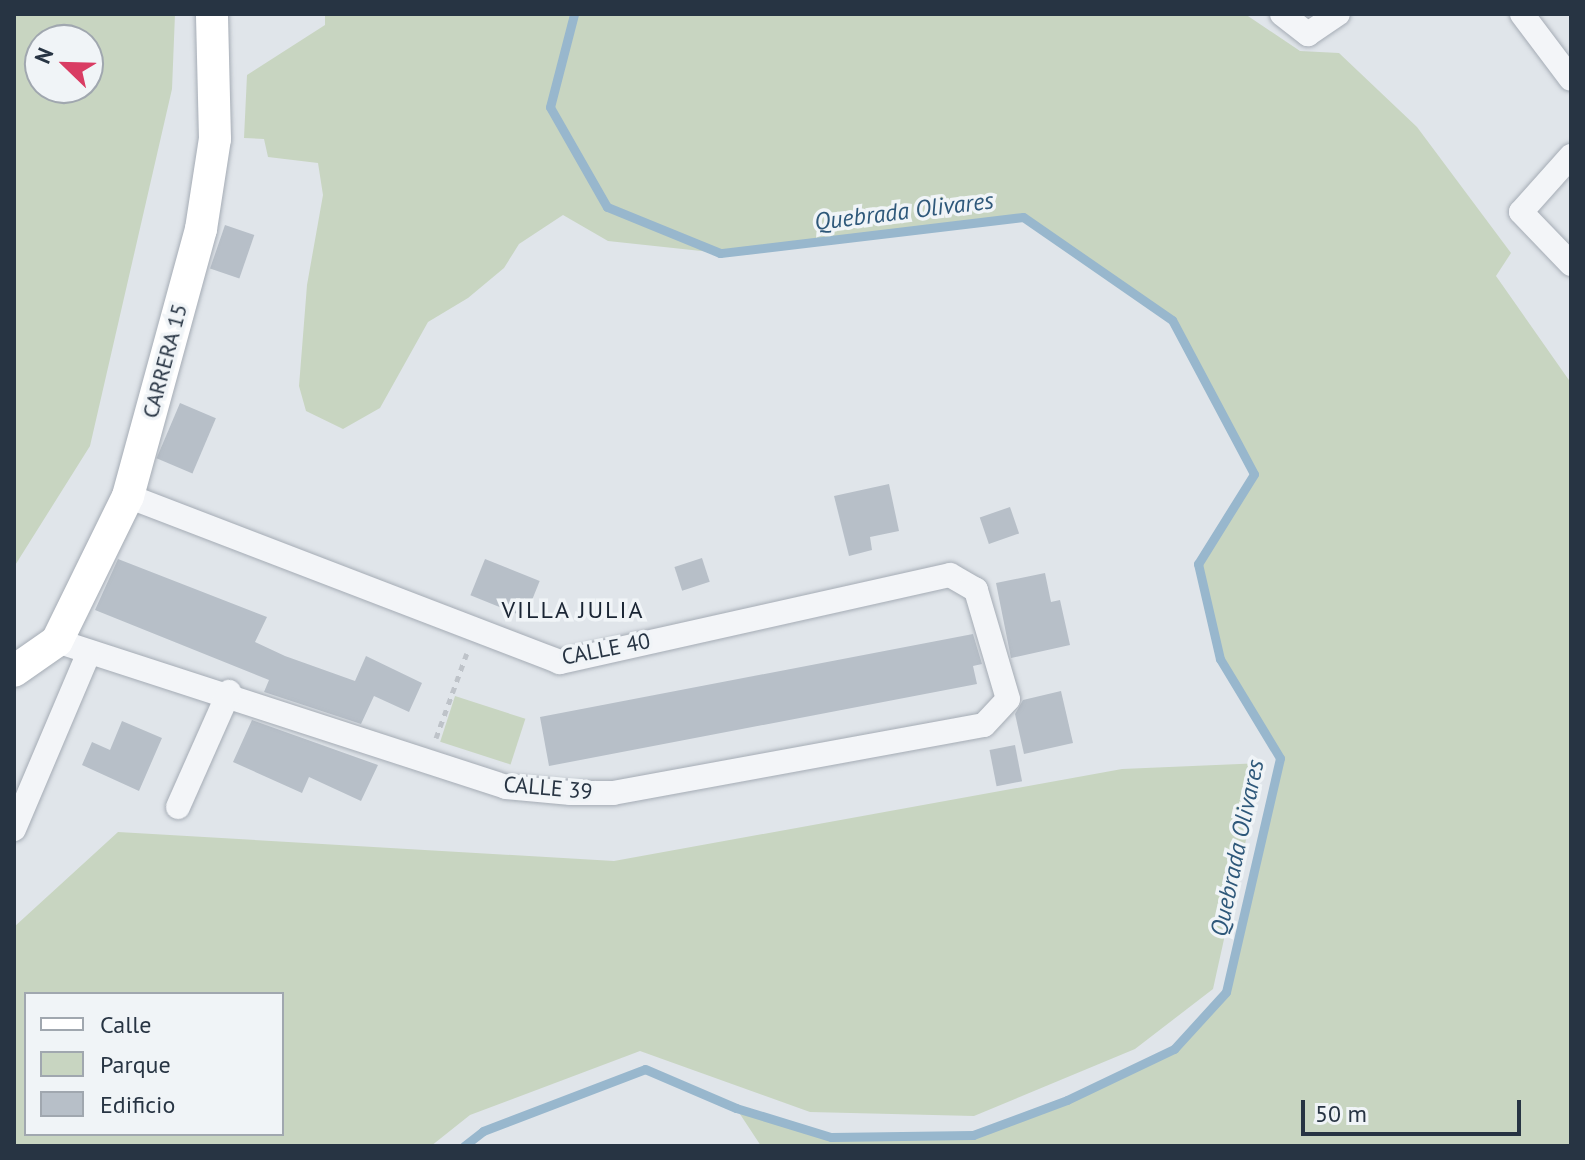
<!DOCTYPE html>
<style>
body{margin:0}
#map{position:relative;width:1585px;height:1160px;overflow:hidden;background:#e0e5ea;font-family:"PT Sans",sans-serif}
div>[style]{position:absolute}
.green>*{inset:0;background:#c8d5c1;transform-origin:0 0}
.stream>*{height:9px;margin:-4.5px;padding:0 4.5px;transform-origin:4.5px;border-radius:4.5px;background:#98b7cd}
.building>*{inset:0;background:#b7bfc8;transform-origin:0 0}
.path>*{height:5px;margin-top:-2.5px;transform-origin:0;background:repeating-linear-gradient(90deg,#bec3c9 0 6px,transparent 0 12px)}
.roads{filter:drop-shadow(0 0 2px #a5acb5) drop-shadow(0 0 2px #a5acb5)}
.street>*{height:24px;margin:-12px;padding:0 12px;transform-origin:12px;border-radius:12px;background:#f3f5f8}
.secondary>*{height:32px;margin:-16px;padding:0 16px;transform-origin:16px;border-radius:16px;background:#fff}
span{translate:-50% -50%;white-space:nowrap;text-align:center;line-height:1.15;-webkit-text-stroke:7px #f0f4f7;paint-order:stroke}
.street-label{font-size:22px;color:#273443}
.water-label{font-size:24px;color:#2e587a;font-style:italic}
.neighbourhood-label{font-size:24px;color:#1a2534;letter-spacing:2px}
.frame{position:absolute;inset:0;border:16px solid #273443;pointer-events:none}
.legend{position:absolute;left:24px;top:992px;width:260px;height:144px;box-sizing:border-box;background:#f0f4f7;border:2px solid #a0a7af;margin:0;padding:10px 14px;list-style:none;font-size:24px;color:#273443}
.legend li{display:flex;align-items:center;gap:16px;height:40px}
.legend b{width:40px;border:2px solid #a0a7af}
.north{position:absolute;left:24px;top:24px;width:80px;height:80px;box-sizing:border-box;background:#f0f4f7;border:2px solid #a0a7af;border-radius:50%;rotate:293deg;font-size:22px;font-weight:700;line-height:32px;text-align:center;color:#273443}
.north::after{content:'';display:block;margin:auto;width:28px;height:36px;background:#d93c63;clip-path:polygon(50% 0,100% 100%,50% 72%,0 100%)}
.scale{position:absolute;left:1301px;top:1100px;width:220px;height:36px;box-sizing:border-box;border:4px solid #273443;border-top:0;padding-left:10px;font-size:24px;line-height:28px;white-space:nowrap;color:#273443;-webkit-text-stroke:6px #f0f4f7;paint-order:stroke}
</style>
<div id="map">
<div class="green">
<i style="clip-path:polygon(evenodd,14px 14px,175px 14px,172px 89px,90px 446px,14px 567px,14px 14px,40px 40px,88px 40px,88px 88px,40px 88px,40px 40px)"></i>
<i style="clip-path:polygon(325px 14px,1245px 14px,1300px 51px,1339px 53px,1417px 127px,1511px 253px,1496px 276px,1571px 383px,1571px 1146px,761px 1146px,736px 1108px,831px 1137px,973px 1135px,1067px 1100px,1173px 1049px,1226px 992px,1280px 758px,1220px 659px,1198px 564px,1253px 474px,1172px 320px,1023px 217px,720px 253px,608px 241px,563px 215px,519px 244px,504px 268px,468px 298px,428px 322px,380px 408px,343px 429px,306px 411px,299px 386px,307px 285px,323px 195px,318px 163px,268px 157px,264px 139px,244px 138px,247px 75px,325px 25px)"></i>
<i style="left:455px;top:696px;width:74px;height:48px;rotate:18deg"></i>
<i style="clip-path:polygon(evenodd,1263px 763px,1213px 989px,1135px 1049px,974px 1116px,810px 1112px,640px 1051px,470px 1115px,431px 1146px,14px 1146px,14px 927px,118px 832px,614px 861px,1122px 769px,1263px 763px,26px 994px,282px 994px,282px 1134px,26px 1134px,26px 994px)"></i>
</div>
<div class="stream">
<i style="left:464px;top:1146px;width:24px;rotate:-38deg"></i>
<i style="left:483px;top:1131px;width:173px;rotate:-20.9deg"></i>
<i style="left:645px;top:1069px;width:99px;rotate:23.2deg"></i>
<i style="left:736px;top:1108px;width:99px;rotate:17deg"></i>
<i style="left:831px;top:1137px;width:142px;rotate:-0.8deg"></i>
<i style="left:973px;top:1135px;width:100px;rotate:-20.4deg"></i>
<i style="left:1067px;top:1100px;width:119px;rotate:-25.5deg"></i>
<i style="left:1174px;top:1049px;width:77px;rotate:-47.6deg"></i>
<i style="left:1226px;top:992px;width:240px;rotate:-77deg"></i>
<i style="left:1280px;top:758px;width:116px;rotate:-121.2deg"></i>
<i style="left:1220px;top:659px;width:98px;rotate:-103deg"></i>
<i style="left:1198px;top:564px;width:106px;rotate:-58.1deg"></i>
<i style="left:1254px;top:474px;width:174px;rotate:-118deg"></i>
<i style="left:1172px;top:320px;width:181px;rotate:-145.3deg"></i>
<i style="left:1023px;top:217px;width:305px;rotate:173.2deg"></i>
<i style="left:720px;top:253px;width:122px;rotate:-157.8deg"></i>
<i style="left:607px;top:207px;width:115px;rotate:-119.7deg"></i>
<i style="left:550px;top:107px;width:96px;rotate:-75.5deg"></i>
</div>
<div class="building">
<i style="left:225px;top:225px;width:31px;height:46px;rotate:19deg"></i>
<i style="left:180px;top:403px;width:39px;height:60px;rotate:23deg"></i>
<i style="clip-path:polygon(889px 484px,899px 531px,870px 537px,872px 550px,849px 556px,834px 496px)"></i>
<i style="left:1010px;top:507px;width:28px;height:32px;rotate:71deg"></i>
<i style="left:702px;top:558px;width:25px;height:29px;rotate:72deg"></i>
<i style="clip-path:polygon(118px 559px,267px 617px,255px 642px,285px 656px,355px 681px,366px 656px,422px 683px,409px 712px,374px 696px,361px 724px,264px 692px,269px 680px,95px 610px)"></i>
<i style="left:485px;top:559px;width:59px;height:39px;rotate:22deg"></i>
<i style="clip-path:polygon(1045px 573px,1051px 602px,1060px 600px,1070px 645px,1011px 658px,996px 583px)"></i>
<i style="clip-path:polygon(973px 634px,982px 664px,973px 666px,977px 684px,549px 766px,540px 717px)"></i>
<i style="clip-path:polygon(1061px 691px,1073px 743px,1024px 754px,1015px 714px,1023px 700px)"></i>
<i style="clip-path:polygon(252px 720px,378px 765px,361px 801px,309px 777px,302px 793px,233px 762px)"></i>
<i style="clip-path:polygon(122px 721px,162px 738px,139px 791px,82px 765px,92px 742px,110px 750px)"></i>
<i style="left:1015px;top:745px;width:37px;height:26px;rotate:79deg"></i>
</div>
<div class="path">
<i style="left:436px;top:738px;width:90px;rotate:-70deg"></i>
</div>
<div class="roads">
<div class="street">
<i style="left:1282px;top:14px;width:33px;rotate:38deg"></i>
<i style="left:1308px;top:34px;width:36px;rotate:-34deg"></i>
<i style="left:1522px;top:14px;width:81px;rotate:53deg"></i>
<i style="left:1571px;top:156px;width:75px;rotate:131.8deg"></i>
<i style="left:1521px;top:212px;width:72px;rotate:46.1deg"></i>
<i style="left:57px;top:641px;width:472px;rotate:18deg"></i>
<i style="left:506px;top:787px;width:65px;rotate:5.3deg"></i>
<i style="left:571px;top:793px;width:42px"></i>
<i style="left:613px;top:793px;width:377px;rotate:-10.4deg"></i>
<i style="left:984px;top:725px;width:35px;rotate:-47deg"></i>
<i style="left:1008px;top:699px;width:114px;rotate:-106.4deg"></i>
<i style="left:976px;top:590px;width:30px;rotate:-150deg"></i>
<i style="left:950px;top:575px;width:400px;rotate:167.4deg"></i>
<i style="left:560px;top:662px;width:463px;rotate:-159deg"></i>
<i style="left:178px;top:807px;width:126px;rotate:-66.1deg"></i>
<i style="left:14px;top:829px;width:189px;rotate:-67deg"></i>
</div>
<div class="secondary">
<i style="left:14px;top:671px;width:52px;rotate:-34.9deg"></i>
<i style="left:57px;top:641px;width:161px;rotate:-63.9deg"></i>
<i style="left:128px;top:496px;width:277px;rotate:-74.7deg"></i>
<i style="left:201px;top:229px;width:91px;rotate:-81.2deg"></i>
<i style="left:215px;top:139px;width:125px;rotate:-91.4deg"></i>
</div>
</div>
<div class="street-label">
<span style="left:165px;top:361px;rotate:-75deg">CARRERA 15</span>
<span style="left:606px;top:649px;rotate:-11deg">CALLE 40</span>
<span style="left:548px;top:788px;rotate:5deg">CALLE 39</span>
</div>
<div class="water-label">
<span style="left:904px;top:211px;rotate:-7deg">Quebrada Olivares</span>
<span style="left:1237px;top:848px;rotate:-78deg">Quebrada Olivares</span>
</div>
<div class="neighbourhood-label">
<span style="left:573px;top:610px">VILLA JULIA</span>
</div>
<div class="frame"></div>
<ul class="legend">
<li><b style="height:10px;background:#fff"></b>Calle</li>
<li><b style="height:22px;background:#c8d5c1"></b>Parque</li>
<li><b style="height:22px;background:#b7bfc8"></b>Edificio</li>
</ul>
<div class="north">N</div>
<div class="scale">50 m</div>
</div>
